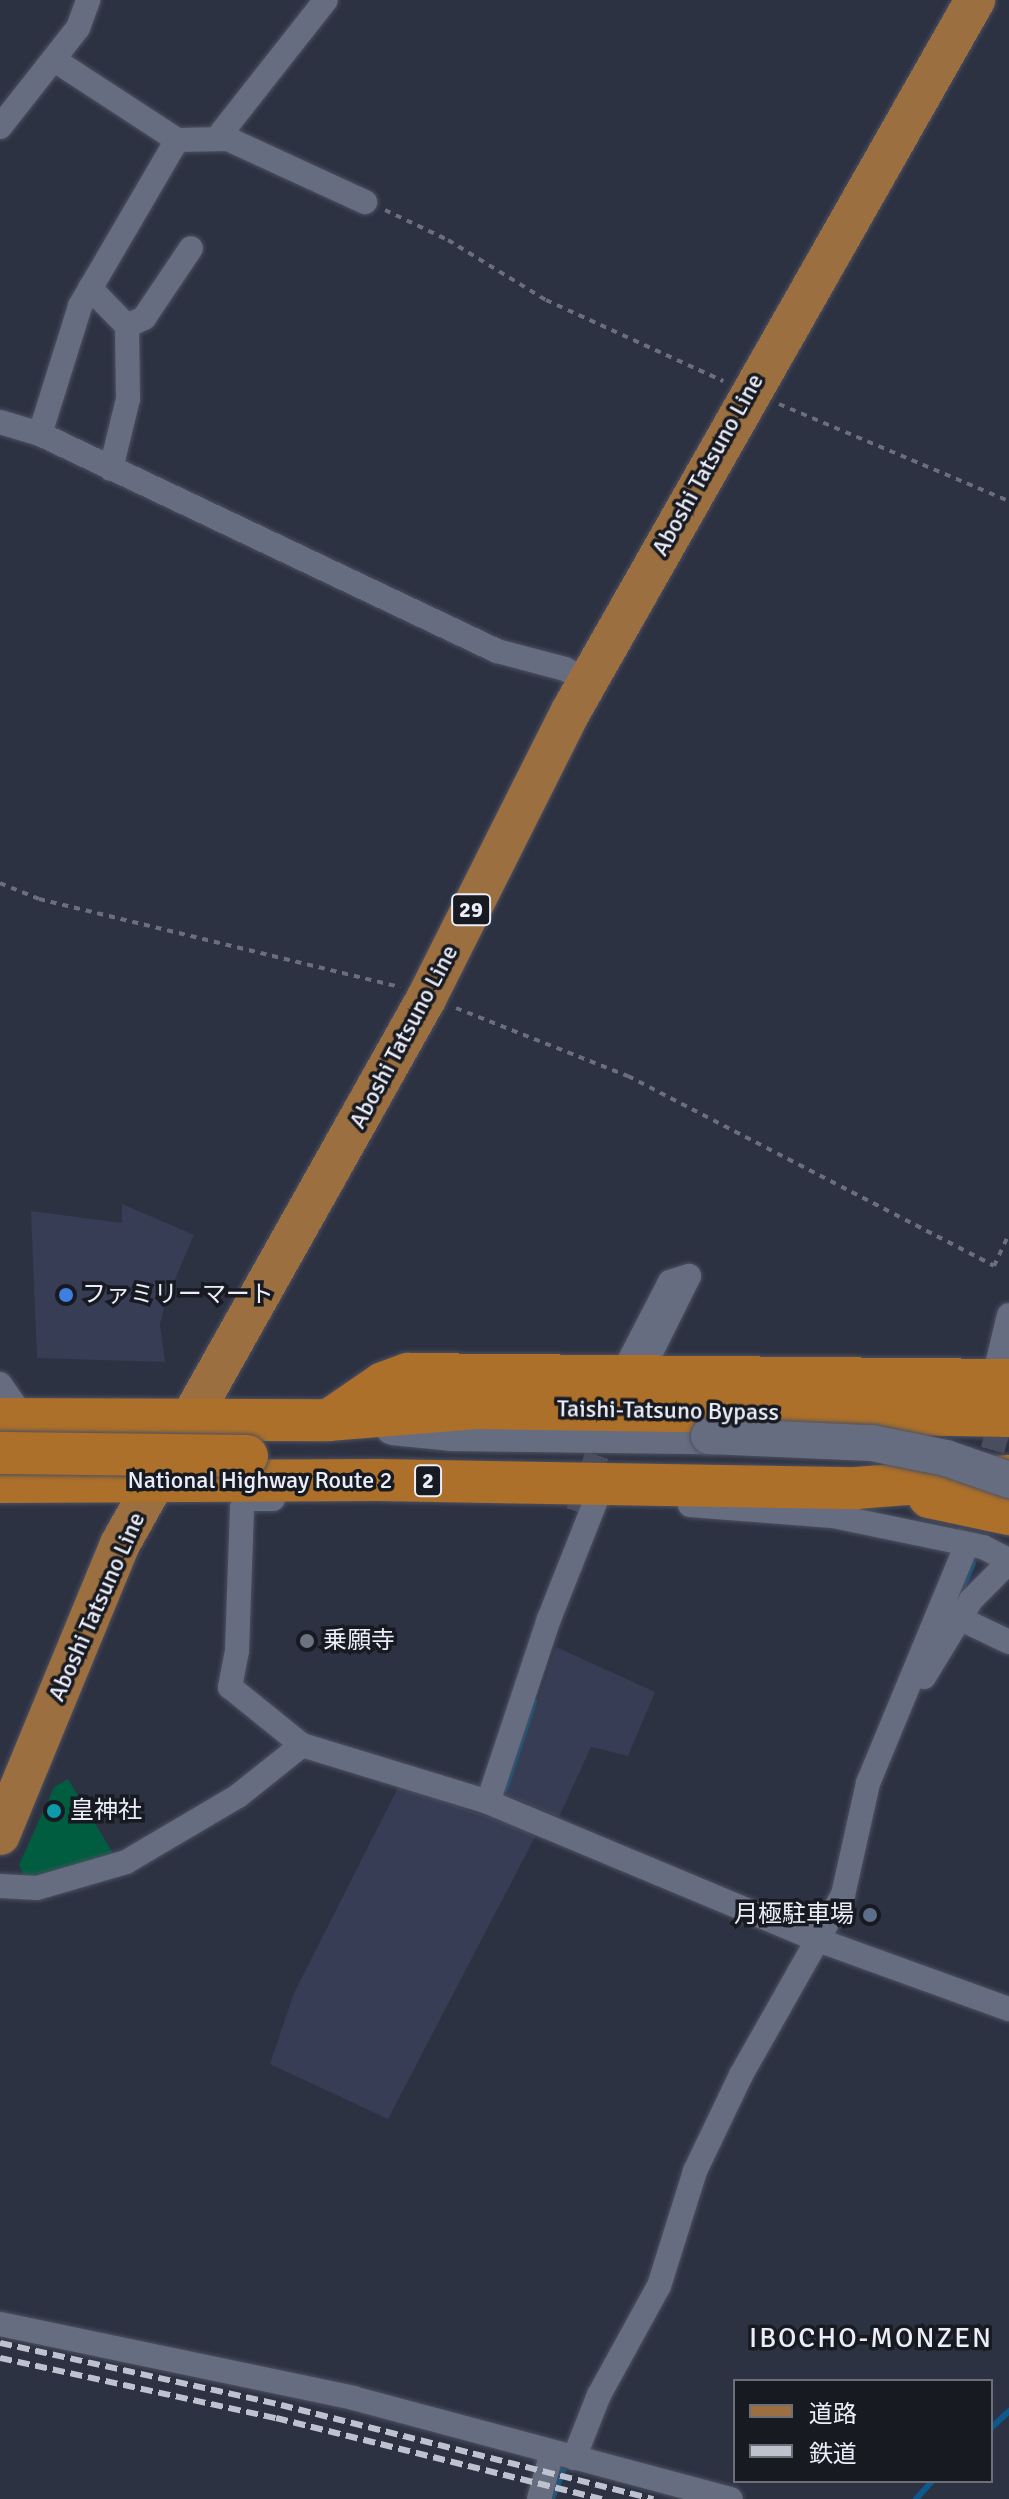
<!DOCTYPE html>
<meta charset="utf-8">
<style>
body{margin:0}
#map{position:relative;width:1009px;height:2499px;overflow:hidden;background:#2d3243;font-family:Signika,"Noto Sans JP",sans-serif}
div>[style]{position:absolute}
.built>*{inset:0;background:#373d54}
.green>*{inset:0;background:#005d40}
.stream>*{height:6px;margin:-3px;padding:0 3px;transform-origin:3px;border-radius:3px;background:#0d588c}
.minor-tunnel>*{height:24px;margin-top:-12px;transform-origin:0;background:repeating-linear-gradient(90deg,#4a4e5e 0 24px,transparent 0 36px)}
.path>*{height:4px;margin-top:-2px;transform-origin:0;background:repeating-linear-gradient(90deg,#6a6e7d 0 6px,transparent 0 12px)}
.roads{filter:drop-shadow(0 0 2px #4d505f) drop-shadow(0 0 2px #4d505f)}
.minor>*{height:24px;margin:-12px;padding:0 12px;transform-origin:12px;border-radius:12px;background:#676d81}
.secondary>*{height:36px;margin:-18px;padding:0 18px;transform-origin:18px;border-radius:18px;background:#676d81}
.primary>*{height:40px;margin:-20px;padding:0 20px;transform-origin:20px;border-radius:20px;background:#9b6f40}
.trunk>*{height:42px;margin:-21px;padding:0 21px;transform-origin:21px;border-radius:21px;background:#ac702a}
.rail>*{height:6px;margin-top:-3px;transform-origin:0;background:repeating-linear-gradient(90deg,#bec2ce 0 12px,transparent 0 18px)}
.bridges{filter:drop-shadow(0 0 2px #4d505f) drop-shadow(0 0 2px #4d505f)}
.secondary-bridge>*{height:36px;margin:-18px;padding:0 18px;transform-origin:18px;border-radius:18px;background:#676d81}
.trunk-bridge>*{height:42px;margin:-21px;padding:0 21px;transform-origin:21px;border-radius:21px;background:#ac702a}
.dots>*{width:22px;height:22px;translate:-50% -50%;box-sizing:border-box;border:4px solid #181a22;border-radius:50%}
span{translate:-50% -50%;white-space:nowrap;text-align:center;line-height:1.15;-webkit-text-stroke:7px #181a22;paint-order:stroke}
.shield-label span{padding:2px 6px;background:#181a22;border:2px solid;border-radius:6px;-webkit-text-stroke-width:0}
.shield-label{font-size:22px;color:#ebeef9;font-weight:700}
.street-label{font-size:24px;color:#ebeef9}
.poi-label{font-size:24px;color:#ebeef9}
.left{translate:0 -50%;text-align:left}
.right{translate:-100% -50%;text-align:right}
.quarter-label{font-size:28px;color:#ebeef9;letter-spacing:2px}
.legend{position:absolute;left:733px;top:2379px;width:260px;height:104px;box-sizing:border-box;background:#181a22;border:2px solid #6c6f78;margin:0;padding:10px 14px;list-style:none;font-size:24px;color:#ebeef9}
.legend li{display:flex;align-items:center;gap:16px;height:40px}
.legend b{width:40px;border:2px solid #6c6f78}
</style>
<div id="map">
<div class="built">
<i style="clip-path:polygon(122px 1204px,194px 1235px,165px 1302px,160px 1325px,165px 1362px,37px 1358px,31px 1211px,122px 1223px)"></i>
<i style="clip-path:polygon(556px 1647px,655px 1692px,628px 1756px,591px 1747px,559px 1817px,506px 1795px)"></i>
<i style="clip-path:polygon(399px 1786px,537px 1833px,388px 2119px,270px 2064px,294px 1993px)"></i>
</div>
<div class="green">
<i style="clip-path:polygon(68px 1779px,114px 1855px,25px 1878px,19px 1865px,54px 1787px)"></i>
</div>
<div class="stream">
<i style="left:956px;top:1604px;width:44px;rotate:-67.5deg"></i>
<i style="left:505px;top:1789px;width:92px;rotate:-71.6deg"></i>
<i style="left:991px;top:2428px;width:25px;rotate:-43deg"></i>
<i style="left:552px;top:2499px;width:41px;rotate:-68.5deg"></i>
<i style="left:916px;top:2499px;width:24px;rotate:-48deg"></i>
</div>
<div class="minor-tunnel">
<i style="left:578px;top:1512px;width:93px;rotate:-71.8deg"></i>
<i style="left:963px;top:1554px;width:154px;rotate:-74.2deg"></i>
</div>
<div class="path">
<i style="left:385px;top:210px;width:70px;rotate:25.5deg"></i>
<i style="left:448px;top:240px;width:115px;rotate:31.5deg"></i>
<i style="left:546px;top:300px;width:195px;rotate:24.6deg"></i>
<i style="left:779px;top:404px;width:250px;rotate:22.9deg"></i>
<i style="left:0;top:883px;width:42px;rotate:22.3deg"></i>
<i style="left:39px;top:899px;width:372px;rotate:13.7deg"></i>
<i style="left:456px;top:1008px;width:185px;rotate:21.6deg"></i>
<i style="left:628px;top:1076px;width:412px;rotate:27.4deg"></i>
<i style="left:994px;top:1266px;width:35px;rotate:-65deg"></i>
</div>
<div class="roads">
<div class="minor">
<i style="left:56px;top:61px;width:145px;rotate:33.1deg"></i>
<i style="left:177px;top:140px;width:51px;rotate:-1.1deg"></i>
<i style="left:228px;top:139px;width:151px;rotate:24.7deg"></i>
<i style="left:0;top:127px;width:126px;rotate:-51.8deg"></i>
<i style="left:78px;top:28px;width:30px;rotate:-70deg"></i>
<i style="left:218px;top:137px;width:174px;rotate:-51.8deg"></i>
<i style="left:90px;top:288px;width:53px;rotate:45.8deg"></i>
<i style="left:127px;top:326px;width:73px;rotate:89.2deg"></i>
<i style="left:128px;top:399px;width:72px;rotate:103.7deg"></i>
<i style="left:127px;top:326px;width:19px;rotate:-25deg"></i>
<i style="left:144px;top:318px;width:84px;rotate:-56.1deg"></i>
<i style="left:0;top:422px;width:42px;rotate:16.7deg"></i>
<i style="left:40px;top:434px;width:506px;rotate:25.4deg"></i>
<i style="left:497px;top:651px;width:70px;rotate:14.8deg"></i>
<i style="left:565px;top:669px;width:26px;rotate:28deg"></i>
<i style="left:40px;top:434px;width:134px;rotate:-72.6deg"></i>
<i style="left:80px;top:306px;width:192px;rotate:-59.7deg"></i>
<i style="left:625px;top:1369px;width:98px;rotate:-62.7deg"></i>
<i style="left:670px;top:1282px;width:20px;rotate:-18deg"></i>
<i style="left:689px;top:1276px;width:119px;rotate:116.4deg"></i>
<i style="left:0;top:1384px;width:42px;rotate:55.6deg"></i>
<i style="left:991px;top:1390px;width:77px;rotate:-76.5deg"></i>
<i style="left:273px;top:1499px;width:27px;rotate:180deg"></i>
<i style="left:246px;top:1499px;width:10px;rotate:114deg"></i>
<i style="left:242px;top:1508px;width:143px;rotate:92deg"></i>
<i style="left:237px;top:1651px;width:37px;rotate:101deg"></i>
<i style="left:230px;top:1687px;width:92px;rotate:38.9deg"></i>
<i style="left:690px;top:1505px;width:143px;rotate:4.4deg"></i>
<i style="left:833px;top:1516px;width:153px;rotate:11.7deg"></i>
<i style="left:983px;top:1547px;width:29px;rotate:27deg"></i>
<i style="left:963px;top:1620px;width:51px;rotate:25.6deg"></i>
<i style="left:924px;top:1677px;width:90px;rotate:-58.6deg"></i>
<i style="left:971px;top:1600px;width:54px;rotate:-45deg"></i>
<i style="left:488px;top:1802px;width:193px;rotate:-71.6deg"></i>
<i style="left:549px;top:1619px;width:144px;rotate:-68.4deg"></i>
<i style="left:0;top:1886px;width:37px;rotate:3deg"></i>
<i style="left:37px;top:1888px;width:93px;rotate:-16.3deg"></i>
<i style="left:126px;top:1862px;width:130px;rotate:-30.5deg"></i>
<i style="left:238px;top:1796px;width:82px;rotate:-38.6deg"></i>
<i style="left:302px;top:1745px;width:195px;rotate:17deg"></i>
<i style="left:488px;top:1802px;width:361px;rotate:22.7deg"></i>
<i style="left:821px;top:1941px;width:200px;rotate:19.9deg"></i>
<i style="left:0;top:2324px;width:361px;rotate:11.8deg"></i>
<i style="left:353px;top:2398px;width:391px;rotate:15deg"></i>
<i style="left:574px;top:2458px;width:68px;rotate:-68.4deg"></i>
<i style="left:599px;top:2395px;width:124px;rotate:-61.2deg"></i>
<i style="left:659px;top:2286px;width:121px;rotate:-72.6deg"></i>
<i style="left:695px;top:2171px;width:106px;rotate:-64.4deg"></i>
<i style="left:741px;top:2075px;width:207px;rotate:-60.5deg"></i>
<i style="left:843px;top:1895px;width:115px;rotate:-77.4deg"></i>
<i style="left:868px;top:1783px;width:248px;rotate:-67.5deg"></i>
<i style="left:539px;top:2499px;width:49px;rotate:-74.5deg"></i>
</div>
<div class="secondary">
<i style="left:393px;top:1427px;width:58px;rotate:5.9deg"></i>
<i style="left:451px;top:1433px;width:258px;rotate:0.7deg"></i>
</div>
<div class="primary">
<i style="left:0;top:1835px;width:315px;rotate:-67.6deg"></i>
<i style="left:120px;top:1544px;width:625px;rotate:-60.69deg"></i>
<i style="left:426px;top:999px;width:322px;rotate:-63.3deg"></i>
<i style="left:571px;top:711px;width:818px;rotate:-60.39deg"></i>
</div>
<div class="trunk">
<i style="left:0;top:1419px;width:328px;rotate:0.2deg"></i>
<i style="left:328px;top:1420px;width:149px;rotate:-4.6deg"></i>
<i style="left:477px;top:1408px;width:532px;rotate:0.86deg"></i>
<i style="left:329px;top:1420px;width:65px;rotate:-34.4deg"></i>
<i style="left:383px;top:1383px;width:27px;rotate:-20deg"></i>
<i style="left:408px;top:1374px;width:601px;rotate:0.57deg"></i>
<i style="left:0;top:1482px;width:378px;rotate:-0.3deg"></i>
<i style="left:378px;top:1480px;width:478px;rotate:1deg"></i>
<i style="left:856px;top:1488px;width:153px;rotate:-4.5deg"></i>
<i style="left:929px;top:1497px;width:82px;rotate:12deg"></i>
</div>
</div>
<div class="rail">
<i style="left:0;top:2343px;width:288px;rotate:12.4deg"></i>
<i style="left:281px;top:2405px;width:384px;rotate:14.2deg"></i>
<i style="left:0;top:2358px;width:282px;rotate:12.3deg"></i>
<i style="left:276px;top:2418px;width:336px;rotate:14deg"></i>
</div>
<div class="bridges">
<div class="secondary-bridge">
<i style="left:709px;top:1436px;width:163px;rotate:2.5deg"></i>
<i style="left:872px;top:1443px;width:76px;rotate:11.5deg"></i>
<i style="left:946px;top:1458px;width:67px;rotate:19.2deg"></i>
</div>
<div class="trunk-bridge">
<i style="left:0;top:1453px;width:247px;rotate:0.7deg"></i>
</div>
</div>
<div class="dots">
<i style="left:66px;top:1295px;background:#3f7fe0"></i>
<i style="left:307px;top:1641px;background:#6b7280"></i>
<i style="left:54px;top:1811px;background:#0f9aa8"></i>
<i style="left:870px;top:1915px;background:#5c6f8a"></i>
</div>
<div class="shield-label">
<span style="left:471px;top:910px">29</span>
<span style="left:428px;top:1481px">2</span>
</div>
<div class="street-label">
<span style="left:708px;top:465px;rotate:-61deg">Aboshi Tatsuno Line</span>
<span style="left:404px;top:1037px;rotate:-62deg">Aboshi Tatsuno Line</span>
<span style="left:668px;top:1411px;rotate:1deg">Taishi-Tatsuno Bypass</span>
<span style="left:260px;top:1481px">National Highway Route 2</span>
<span style="left:97px;top:1607px;rotate:-66deg">Aboshi Tatsuno Line</span>
</div>
<div class="poi-label">
<span class="left" style="left:82px;top:1295px">ファミリーマート</span>
<span class="left" style="left:323px;top:1641px">乗願寺</span>
<span class="left" style="left:70px;top:1811px">皇神社</span>
<span class="right" style="left:854px;top:1915px">月極駐車場</span>
</div>
<div class="quarter-label">
<span style="left:871px;top:2338px">IBOCHO-MONZEN</span>
</div>
<ul class="legend">
<li><b style="height:10px;background:#9b6f40"></b>道路</li>
<li><b style="height:10px;background:#bec2ce"></b>鉄道</li>
</ul>
</div>
